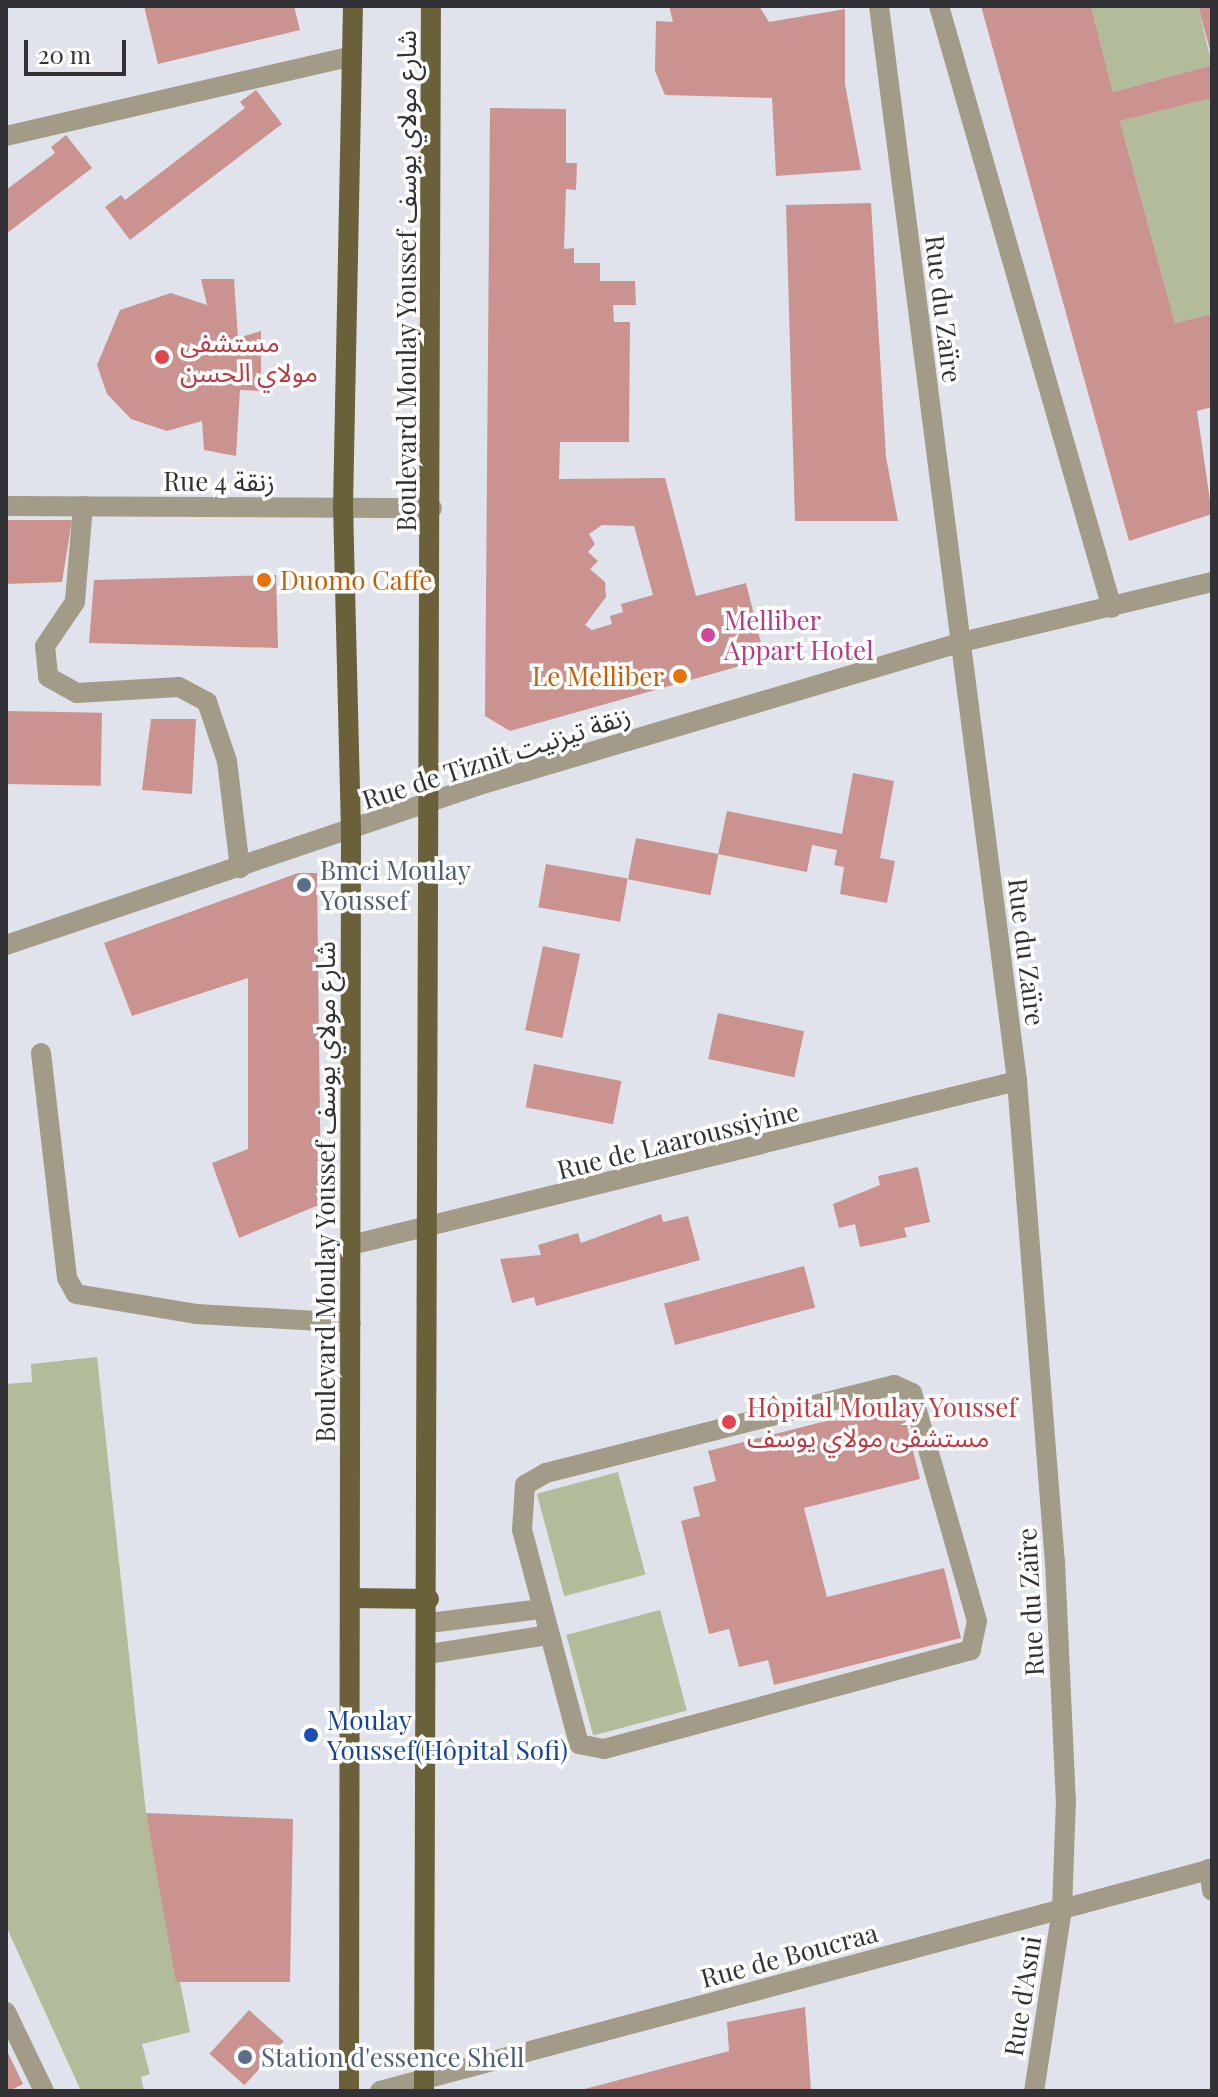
<!DOCTYPE html>
<meta charset="utf-8">
<style>
body{margin:0}
#map{position:relative;width:1218px;height:2097px;overflow:hidden;background:#e0e3ec;font-family:"Playfair Display","Noto Sans Arabic",serif}
div>[style]{position:absolute}
.green>*{inset:0;background:#b2bc9a;transform-origin:0 0}
.building>*{inset:0;background:#ca9390;transform-origin:0 0}
.minor>*{height:20px;margin:-10px;padding:0 10px;transform-origin:10px;border-radius:10px;background:#a19b87}
.major>*{height:20px;margin:-10px;padding:0 10px;transform-origin:10px;border-radius:10px;background:#6a603a}
.dots>*{width:22px;height:22px;translate:-50% -50%;box-sizing:border-box;border:4px solid #fff;border-radius:50%}
span{translate:-50% -50%;white-space:nowrap;text-align:center;line-height:1.15;-webkit-text-stroke:7px #fff;paint-order:stroke}
.street-label{font-size:26px;color:#323236}
.health-label{font-size:26px;color:#be3a42}
.left{translate:0 -50%;text-align:left}
.food-label{font-size:26px;color:#c56008}
.right{translate:-100% -50%;text-align:right}
.hotel-label{font-size:26px;color:#b23c85}
.service-label{font-size:26px;color:#4e5e75}
.transit-label{font-size:26px;color:#164399}
.frame{position:absolute;inset:0;border:8px solid #323236;pointer-events:none}
.scale{position:absolute;left:24px;top:40px;width:102px;height:36px;box-sizing:border-box;border:4px solid #323236;border-top:0;padding-left:10px;font-size:24px;line-height:28px;white-space:nowrap;color:#323236;-webkit-text-stroke:6px #fff;paint-order:stroke}
</style>
<div id="map">
<div class="green">
<i style="clip-path:polygon(1091px 6px,1198px 6px,1212px 65px,1113px 92px)"></i>
<i style="clip-path:polygon(1212px 98px,1212px 314px,1175px 323px,1120px 121px)"></i>
<i style="clip-path:polygon(97px 1357px,146px 1813px,190px 2032px,142px 2044px,150px 2074px,141px 2077px,144px 2091px,81px 2091px,6px 1926px,6px 1384px,32px 1382px,31px 1364px)"></i>
<i style="left:618px;top:1472px;width:106px;height:84px;rotate:75deg"></i>
<i style="left:660px;top:1610px;width:104px;height:97px;rotate:75deg"></i>
</div>
<div class="building">
<i style="clip-path:polygon(144px 6px,294px 6px,300px 30px,158px 64px)"></i>
<i style="clip-path:polygon(669px 6px,759px 6px,769px 22px,845px 9px,845px 84px,861px 170px,776px 176px,772px 98px,665px 95px,655px 71px,656px 21px,673px 22px)"></i>
<i style="clip-path:polygon(981px 6px,1091px 6px,1113px 92px,1212px 65px,1212px 98px,1120px 121px,1175px 323px,1212px 314px,1212px 407px,1197px 411px,1212px 514px,1129px 541px)"></i>
<i style="clip-path:polygon(1198px 6px,1212px 6px,1212px 54px,1211px 54px)"></i>
<i style="clip-path:polygon(256px 90px,282px 124px,130px 240px,105px 207px,121px 195px,125px 200px,245px 108px,240px 102px)"></i>
<i style="clip-path:polygon(evenodd,490px 108px,566px 109px,566px 163px,577px 163px,576px 190px,566px 189px,564px 249px,574px 248px,574px 263px,600px 263px,600px 281px,635px 281px,636px 305px,613px 305px,614px 322px,630px 322px,629px 442px,560px 442px,559px 479px,665px 478px,696px 596px,746px 583px,765px 659px,510px 731px,485px 716px,490px 108px,602px 525px,634px 526px,653px 595px,621px 604px,623px 612px,610px 616px,612px 624px,592px 630px,585px 625px,606px 597px,605px 582px,590px 569px,598px 561px,588px 552px,595px 544px,589px 534px,602px 525px)"></i>
<i style="clip-path:polygon(66px 135px,92px 168px,6px 234px,6px 190px,55px 153px,51px 147px)"></i>
<i style="clip-path:polygon(871px 203px,886px 457px,898px 521px,795px 521px,786px 205px)"></i>
<i style="clip-path:polygon(201px 279px,234px 279px,238px 338px,261px 331px,261px 391px,240px 390px,236px 456px,204px 450px,202px 421px,167px 431px,131px 419px,107px 394px,97px 365px,120px 310px,171px 293px,207px 305px)"></i>
<i style="clip-path:polygon(6px 520px,72px 520px,62px 582px,6px 584px)"></i>
<i style="clip-path:polygon(276px 575px,278px 648px,89px 643px,94px 580px)"></i>
<i style="left:6px;top:711px;width:96px;height:73px;rotate:1deg"></i>
<i style="clip-path:polygon(151px 719px,196px 719px,192px 794px,142px 790px)"></i>
<i style="clip-path:polygon(853px 773px,894px 781px,880px 858px,895px 861px,887px 903px,840px 894px,844px 867px,834px 865px,837px 850px,812px 845px,807px 872px,718px 854px,727px 811px,842px 834px)"></i>
<i style="left:636px;top:838px;width:84px;height:42px;rotate:11deg"></i>
<i style="left:546px;top:864px;width:83px;height:44px;rotate:10deg"></i>
<i style="clip-path:polygon(298px 873px,317px 873px,321px 1204px,239px 1238px,212px 1163px,248px 1149px,248px 978px,132px 1016px,104px 943px)"></i>
<i style="left:543px;top:946px;width:38px;height:86px;rotate:12deg"></i>
<i style="left:718px;top:1013px;width:88px;height:47px;rotate:12deg"></i>
<i style="left:534px;top:1064px;width:89px;height:44px;rotate:11deg"></i>
<i style="clip-path:polygon(918px 1167px,930px 1222px,904px 1228px,907px 1237px,860px 1247px,855px 1224px,839px 1228px,833px 1204px,880px 1185px,878px 1176px)"></i>
<i style="clip-path:polygon(661px 1214px,663px 1222px,688px 1216px,700px 1260px,536px 1306px,534px 1297px,512px 1303px,500px 1259px,541px 1255px,538px 1245px,578px 1233px,581px 1243px)"></i>
<i style="left:804px;top:1266px;width:43px;height:145px;rotate:75deg"></i>
<i style="clip-path:polygon(901px 1402px,920px 1479px,804px 1508px,827px 1597px,944px 1568px,961px 1638px,774px 1685px,768px 1660px,739px 1667px,729px 1629px,709px 1634px,681px 1521px,700px 1516px,693px 1487px,716px 1481px,708px 1451px)"></i>
<i style="clip-path:polygon(146px 1813px,293px 1819px,290px 1982px,176px 1982px)"></i>
<i style="clip-path:polygon(805px 2007px,811px 2091px,577px 2091px,729px 2051px,727px 2022px)"></i>
<i style="left:249px;top:2010px;width:47px;height:59px;rotate:42deg"></i>
<i style="clip-path:polygon(6px 2049px,23px 2084px,9px 2091px,6px 2091px)"></i>
</div>
<div class="minor">
<i style="left:879px;top:6px;width:1084px;rotate:82.68deg"></i>
<i style="left:1017px;top:1081px;width:482px;rotate:85.5deg"></i>
<i style="left:1055px;top:1562px;width:238px;rotate:87.4deg"></i>
<i style="left:1066px;top:1800px;width:109px;rotate:92.1deg"></i>
<i style="left:1062px;top:1909px;width:184px;rotate:98.7deg"></i>
<i style="left:939px;top:6px;width:626px;rotate:73.97deg"></i>
<i style="left:6px;top:136px;width:355px;rotate:-13deg"></i>
<i style="left:6px;top:506px;width:426px;rotate:0.3deg"></i>
<i style="left:83px;top:506px;width:96px;rotate:94.8deg"></i>
<i style="left:75px;top:602px;width:53px;rotate:124.3deg"></i>
<i style="left:45px;top:646px;width:31px;rotate:84deg"></i>
<i style="left:48px;top:677px;width:33px;rotate:29deg"></i>
<i style="left:77px;top:693px;width:102px;rotate:-3.4deg"></i>
<i style="left:179px;top:687px;width:32px;rotate:28deg"></i>
<i style="left:207px;top:702px;width:62px;rotate:71.3deg"></i>
<i style="left:227px;top:761px;width:108px;rotate:83.1deg"></i>
<i style="left:6px;top:945px;width:503px;rotate:-18.65deg"></i>
<i style="left:483px;top:784px;width:500px;rotate:-16.5deg"></i>
<i style="left:962px;top:642px;width:257px;rotate:-13.5deg"></i>
<i style="left:41px;top:1053px;width:226px;rotate:83.4deg"></i>
<i style="left:67px;top:1278px;width:18px;rotate:61deg"></i>
<i style="left:76px;top:1294px;width:123px;rotate:9.4deg"></i>
<i style="left:197px;top:1314px;width:154px;rotate:3.3deg"></i>
<i style="left:351px;top:1245px;width:686px;rotate:-13.83deg"></i>
<i style="left:894px;top:1385px;width:20px;rotate:24deg"></i>
<i style="left:912px;top:1393px;width:237px;rotate:74.1deg"></i>
<i style="left:977px;top:1621px;width:30px;rotate:102deg"></i>
<i style="left:971px;top:1650px;width:380px;rotate:164.9deg"></i>
<i style="left:604px;top:1749px;width:25px;rotate:-169deg"></i>
<i style="left:579px;top:1744px;width:221px;rotate:-104.9deg"></i>
<i style="left:522px;top:1530px;width:45px;rotate:-86.2deg"></i>
<i style="left:525px;top:1485px;width:24px;rotate:-30deg"></i>
<i style="left:546px;top:1473px;width:359px;rotate:-14.2deg"></i>
<i style="left:429px;top:1623px;width:114px;rotate:-7.1deg"></i>
<i style="left:429px;top:1654px;width:121px;rotate:-9.1deg"></i>
<i style="left:1209px;top:1869px;width:22px;rotate:82deg"></i>
<i style="left:6px;top:2012px;width:88px;rotate:64.3deg"></i>
<i style="left:380px;top:2091px;width:861px;rotate:-14.94deg"></i>
</div>
<div class="major">
<i style="left:351px;top:1598px;width:78px;rotate:0.7deg"></i>
<i style="left:349px;top:2091px;width:1259px;rotate:-89.91deg"></i>
<i style="left:351px;top:832px;width:325px;rotate:-91.4deg"></i>
<i style="left:343px;top:507px;width:501px;rotate:-88.86deg"></i>
<i style="left:424px;top:2091px;width:2085px;rotate:-89.81deg"></i>
</div>
<div class="dots">
<i style="left:162px;top:357px;background:#e0444e"></i>
<i style="left:264px;top:580px;background:#e8710a"></i>
<i style="left:708px;top:635px;background:#d1479c"></i>
<i style="left:680px;top:676px;background:#e8710a"></i>
<i style="left:304px;top:885px;background:#5c6f8a"></i>
<i style="left:729px;top:1422px;background:#e0444e"></i>
<i style="left:311px;top:1735px;background:#1a4fb4"></i>
<i style="left:245px;top:2057px;background:#5c6f8a"></i>
</div>
<div class="street-label">
<span style="left:406px;top:281px;rotate:-90deg">Boulevard Moulay Youssef شارع مولاي يوسف</span>
<span style="left:944px;top:309px;rotate:83deg">Rue du Zaïre</span>
<span style="left:219px;top:481px">Rue 4 زنقة</span>
<span style="left:496px;top:757px;rotate:-18deg">Rue de Tiznit زنقة تيزنيت</span>
<span style="left:1027px;top:952px;rotate:83deg">Rue du Zaïre</span>
<span style="left:678px;top:1140px;rotate:-14deg">Rue de Laaroussiyine</span>
<span style="left:325px;top:1192px;rotate:-90deg">Boulevard Moulay Youssef شارع مولاي يوسف</span>
<span style="left:1030px;top:1602px;rotate:-93deg">Rue du Zaïre</span>
<span style="left:789px;top:1955px;rotate:-15deg">Rue de Boucraa</span>
<span style="left:1022px;top:1996px;rotate:-81deg">Rue d'Asni</span>
</div>
<div class="health-label">
<span class="left" style="left:180px;top:357px">مستشفى<br>مولاي الحسن</span>
<span class="left" style="left:747px;top:1422px">Hôpital Moulay Youssef<br>مستشفى مولاي يوسف</span>
</div>
<div class="food-label">
<span class="left" style="left:280px;top:580px">Duomo Caffe</span>
<span class="right" style="left:664px;top:676px">Le Melliber</span>
</div>
<div class="hotel-label">
<span class="left" style="left:724px;top:635px">Melliber<br>Appart Hotel</span>
</div>
<div class="service-label">
<span class="left" style="left:320px;top:885px">Bmci Moulay<br>Youssef</span>
<span class="left" style="left:261px;top:2057px">Station d'essence Shell</span>
</div>
<div class="transit-label">
<span class="left" style="left:327px;top:1735px">Moulay<br>Youssef(Hôpital Sofi)</span>
</div>
<div class="frame"></div>
<div class="scale">20 m</div>
</div>
